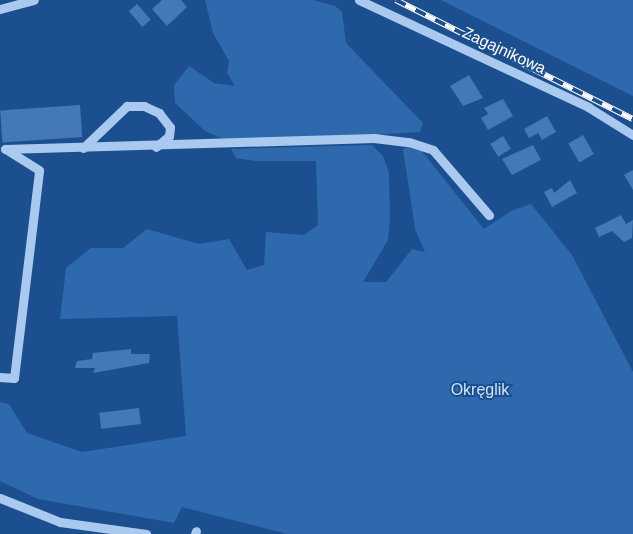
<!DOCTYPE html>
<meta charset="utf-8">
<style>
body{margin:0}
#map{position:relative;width:633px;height:534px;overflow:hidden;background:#1b4f8f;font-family:Helvetica,sans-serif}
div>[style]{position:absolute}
.green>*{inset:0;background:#2e69ad}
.building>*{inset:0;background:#4478b7;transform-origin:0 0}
.minor>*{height:9px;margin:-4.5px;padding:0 4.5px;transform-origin:4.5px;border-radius:4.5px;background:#a9c9ee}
.rail>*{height:5.5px;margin-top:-2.75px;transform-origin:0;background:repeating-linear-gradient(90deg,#1b4f8f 0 11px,#fff 0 22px);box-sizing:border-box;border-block:1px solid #fff}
span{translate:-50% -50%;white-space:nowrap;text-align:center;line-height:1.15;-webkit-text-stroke:4px #1b4f8f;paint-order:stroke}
.street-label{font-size:16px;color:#fff}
.park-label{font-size:16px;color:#cfe3fa}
</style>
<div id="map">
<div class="green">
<i style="clip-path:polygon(205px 0,313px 0,335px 6px,342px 12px,346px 43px,423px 123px,420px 132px,232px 143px,205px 131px,175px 103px,174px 85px,189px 66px,214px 83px,235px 86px,227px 73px,229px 61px,213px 33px)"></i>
<i style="clip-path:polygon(441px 0,633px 0,633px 96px)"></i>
<i style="clip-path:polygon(372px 145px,383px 156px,389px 173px,390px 220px,388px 240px,363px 282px,386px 282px,412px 249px,425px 252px,415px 229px,403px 149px,417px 145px,484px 229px,511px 211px,531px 204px,572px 255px,633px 372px,633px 534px,287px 534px,182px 507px,174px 523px,38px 499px,0 481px,0 402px,9px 404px,27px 433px,82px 452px,186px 436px,177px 316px,60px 319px,66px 268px,91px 248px,123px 248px,147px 229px,199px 244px,229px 239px,247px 270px,264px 265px,266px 232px,304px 235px,318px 225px,316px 161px,255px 161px,236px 158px,231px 149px)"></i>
</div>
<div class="building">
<i style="clip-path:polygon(162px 0,181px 0,187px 7px,167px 26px,152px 9px)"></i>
<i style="left:137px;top:4px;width:21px;height:11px;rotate:49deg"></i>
<i style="clip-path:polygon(469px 75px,483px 98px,463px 106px,450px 86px)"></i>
<i style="clip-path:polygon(503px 99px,513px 116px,488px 130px,481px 118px,488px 114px,484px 108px)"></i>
<i style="left:80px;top:105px;width:32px;height:80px;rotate:86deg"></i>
<i style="clip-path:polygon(547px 116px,556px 132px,542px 140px,538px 133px,529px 138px,524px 129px)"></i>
<i style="left:583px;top:135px;width:22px;height:17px;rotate:60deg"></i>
<i style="left:503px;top:136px;width:15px;height:15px;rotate:58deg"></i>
<i style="clip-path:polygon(533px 145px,541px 160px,512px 175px,502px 159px)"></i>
<i style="clip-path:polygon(633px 170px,633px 190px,624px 175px)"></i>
<i style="clip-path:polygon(570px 180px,577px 193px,552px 207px,544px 192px,552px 188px,554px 193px)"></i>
<i style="clip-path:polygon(621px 215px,626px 224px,633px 220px,632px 238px,624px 242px,612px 231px,599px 237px,595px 228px)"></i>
<i style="clip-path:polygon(131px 349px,131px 354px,150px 354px,149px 363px,93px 373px,95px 368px,75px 368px,77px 361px,92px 359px,93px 353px)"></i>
<i style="left:139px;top:408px;width:16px;height:40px;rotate:83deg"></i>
</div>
<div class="minor">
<i style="left:359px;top:0;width:253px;rotate:25deg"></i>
<i style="left:588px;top:107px;width:53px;rotate:31.9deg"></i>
<i style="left:0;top:9px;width:35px;rotate:-15deg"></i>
<i style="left:83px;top:148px;width:61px;rotate:-43.7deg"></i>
<i style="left:127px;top:106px;width:17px"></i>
<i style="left:144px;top:106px;width:17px;rotate:25deg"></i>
<i style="left:159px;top:113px;width:18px;rotate:52deg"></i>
<i style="left:170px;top:127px;width:9px;rotate:96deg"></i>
<i style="left:169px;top:136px;width:17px;rotate:140deg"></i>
<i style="left:5px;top:149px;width:369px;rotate:-1.7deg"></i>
<i style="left:374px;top:138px;width:35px;rotate:7deg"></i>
<i style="left:409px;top:142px;width:25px;rotate:18deg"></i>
<i style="left:433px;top:150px;width:86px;rotate:49.3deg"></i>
<i style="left:0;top:377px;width:14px;rotate:4deg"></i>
<i style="left:14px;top:378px;width:209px;rotate:-83.1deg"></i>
<i style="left:39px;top:170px;width:40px;rotate:-148deg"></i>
<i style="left:0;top:498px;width:65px;rotate:21.8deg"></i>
<i style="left:60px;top:522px;width:87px;rotate:7.9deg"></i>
<i style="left:195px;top:534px;width:3px;rotate:-72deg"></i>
</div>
<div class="rail">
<i style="left:396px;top:0;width:265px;rotate:26.7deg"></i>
</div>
<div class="street-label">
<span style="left:504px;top:51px;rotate:25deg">Zagajnikowa</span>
</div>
<div class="park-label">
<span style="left:480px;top:390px">Okręglik</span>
</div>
</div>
